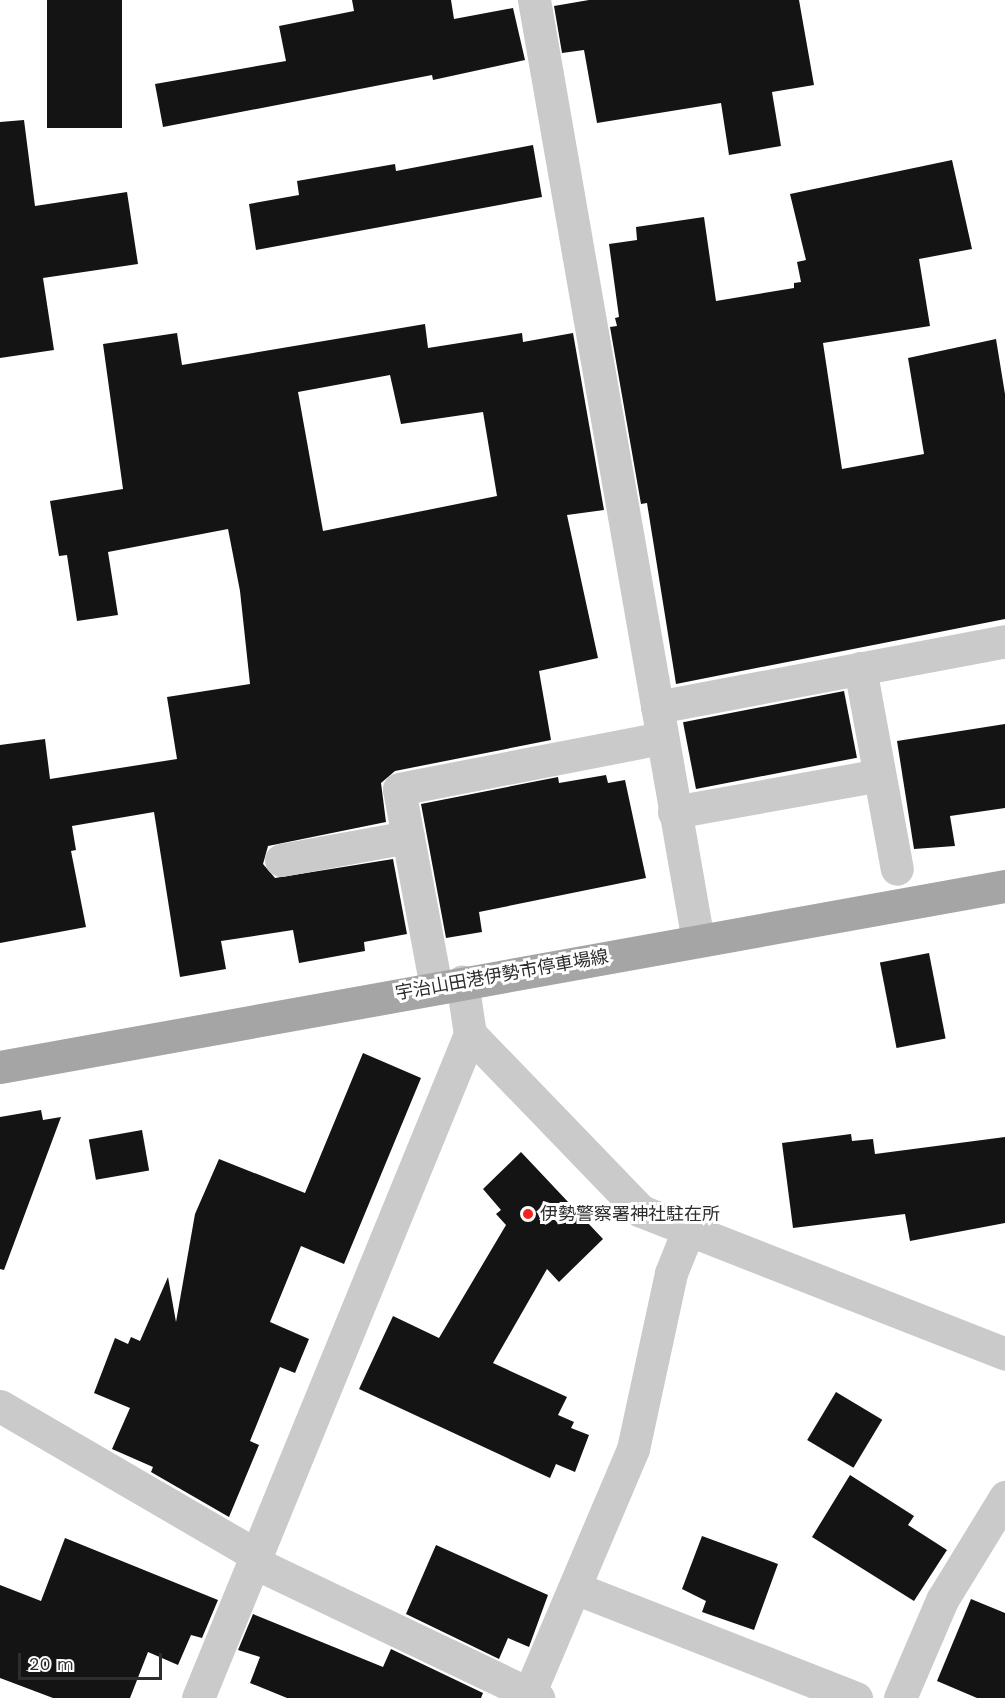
<!DOCTYPE html>
<meta charset="utf-8">
<style>
body{margin:0}
#map{position:relative;width:1005px;height:1698px;overflow:hidden;background:#fff;font-family:"Work Sans","Noto Sans JP",sans-serif}
div>[style]{position:absolute}
.building>*{inset:0;background:#141414;transform-origin:0 0}
.minor>*{height:33px;margin:-16.5px;padding:0 16.5px;transform-origin:16.5px;border-radius:16.5px;background:#cacaca}
.major>*{height:33px;margin:-16.5px;padding:0 16.5px;transform-origin:16.5px;border-radius:16.5px;background:#a5a5a5}
.dots>*{width:16px;height:16px;translate:-50% -50%;box-sizing:border-box;border:3px solid #fff;border-radius:50%}
span{translate:-50% -50%;white-space:nowrap;text-align:center;line-height:1.15;-webkit-text-stroke:6px #fff;paint-order:stroke}
.street-label{font-size:18px;color:#2d2d2d}
.poi-label{font-size:18px;color:#2d2d2d}
.left{translate:0 -50%;text-align:left}
.scale{position:absolute;left:18px;top:1653px;width:144px;height:27px;box-sizing:border-box;border:3px solid #2d2d2d;border-top:0;padding-left:8px;font-size:18px;line-height:21px;white-space:nowrap;color:#2d2d2d;-webkit-text-stroke:4px #fff;paint-order:stroke}
</style>
<div id="map">
<div class="building">
<i style="left:47px;top:0;width:75px;height:128px"></i>
<i style="clip-path:polygon(352px 0,451px 0,454px 19px,513px 8px,525px 60px,433px 80px,432px 75px,163px 127px,155px 84px,286px 61px,279px 26px,354px 11px)"></i>
<i style="clip-path:polygon(589px 0,799px 0,814px 85px,772px 92px,781px 146px,729px 155px,721px 103px,597px 123px,584px 50px,562px 53px,554px 6px)"></i>
<i style="clip-path:polygon(24px 120px,35px 206px,127px 192px,138px 264px,43px 278px,54px 350px,0 358px,0 122px)"></i>
<i style="clip-path:polygon(533px 145px,542px 197px,256px 250px,249px 204px,299px 195px,297px 181px,395px 164px,396px 171px)"></i>
<i style="clip-path:polygon(952px 160px,972px 249px,919px 259px,930px 326px,823px 343px,842px 469px,924px 454px,908px 358px,996px 339px,1005px 394px,1005px 619px,676px 684px,647px 503px,641px 504px,610px 327px,617px 326px,615px 318px,619px 317px,609px 244px,637px 240px,636px 227px,704px 217px,716px 301px,794px 288px,794px 283px,801px 282px,797px 262px,806px 260px,790px 194px)"></i>
<i style="clip-path:polygon(evenodd,425px 324px,428px 348px,522px 333px,523px 342px,573px 333px,604px 510px,567px 515px,598px 658px,539px 671px,551px 740px,395px 771px,381px 783px,386px 822px,268px 846px,263px 864px,275px 878px,393px 859px,407px 934px,364px 942px,365px 951px,299px 963px,293px 930px,221px 941px,226px 969px,180px 977px,154px 812px,72px 826px,76px 850px,71px 851px,86px 927px,0 943px,0 745px,45px 739px,50px 779px,177px 759px,167px 697px,250px 684px,240px 591px,228px 529px,108px 552px,118px 615px,77px 621px,67px 555px,59px 556px,50px 501px,123px 489px,103px 344px,177px 333px,182px 365px,425px 324px,390px 375px,401px 424px,483px 412px,497px 496px,323px 531px,298px 392px,390px 375px)"></i>
<i style="left:844px;top:691px;width:68px;height:164px;rotate:79deg"></i>
<i style="clip-path:polygon(1005px 724px,1005px 808px,950px 816px,955px 846px,914px 849px,897px 741px)"></i>
<i style="clip-path:polygon(606px 775px,608px 783px,625px 780px,646px 878px,479px 912px,482px 932px,446px 938px,421px 804px,558px 777px,559px 783px)"></i>
<i style="left:929px;top:953px;width:87px;height:50px;rotate:79deg"></i>
<i style="clip-path:polygon(363px 1053px,421px 1078px,344px 1264px,301px 1246px,270px 1322px,309px 1339px,295px 1373px,280px 1367px,250px 1441px,259px 1445px,229px 1517px,151px 1472px,153px 1467px,112px 1449px,130px 1408px,94px 1393px,115px 1338px,128px 1344px,131px 1337px,140px 1341px,168px 1277px,176px 1322px,195px 1214px,219px 1159px,305px 1193px)"></i>
<i style="clip-path:polygon(41px 1110px,43px 1120px,61px 1117px,4px 1270px,0 1269px,0 1117px)"></i>
<i style="left:142px;top:1130px;width:41px;height:54px;rotate:80deg"></i>
<i style="clip-path:polygon(851px 1134px,852px 1141px,873px 1139px,875px 1154px,1005px 1137px,1005px 1223px,910px 1241px,905px 1214px,793px 1228px,782px 1143px)"></i>
<i style="clip-path:polygon(521px 1152px,603px 1239px,559px 1282px,547px 1269px,493px 1363px,567px 1397px,558px 1415px,574px 1422px,571px 1428px,589px 1435px,575px 1472px,556px 1464px,550px 1478px,359px 1389px,393px 1316px,439px 1338px,506px 1225px,496px 1214px,501px 1210px,483px 1189px)"></i>
<i style="left:836px;top:1392px;width:54px;height:56px;rotate:31deg"></i>
<i style="clip-path:polygon(850px 1475px,914px 1516px,908px 1525px,947px 1550px,914px 1601px,812px 1537px)"></i>
<i style="clip-path:polygon(702px 1536px,778px 1564px,754px 1630px,702px 1612px,706px 1601px,682px 1589px)"></i>
<i style="clip-path:polygon(65px 1538px,218px 1600px,202px 1638px,191px 1635px,178px 1665px,148px 1652px,130px 1698px,53px 1698px,0 1678px,0 1585px,41px 1601px)"></i>
<i style="clip-path:polygon(436px 1545px,548px 1595px,529px 1647px,508px 1638px,499px 1659px,406px 1614px)"></i>
<i style="clip-path:polygon(971px 1599px,1005px 1613px,1005px 1698px,977px 1698px,937px 1681px)"></i>
<i style="clip-path:polygon(253px 1614px,383px 1667px,391px 1649px,483px 1693px,481px 1698px,287px 1698px,250px 1683px,260px 1657px,238px 1650px)"></i>
</div>
<div class="minor">
<i style="left:534px;top:0;width:955px;rotate:80.11deg"></i>
<i style="left:860px;top:668px;width:204px;rotate:79.6deg"></i>
<i style="left:657px;top:707px;width:354px;rotate:-10.7deg"></i>
<i style="left:674px;top:812px;width:208px;rotate:-10.2deg"></i>
<i style="left:281px;top:860px;width:129px;rotate:-10.3deg"></i>
<i style="left:436px;top:987px;width:201px;rotate:-100.6deg"></i>
<i style="left:399px;top:789px;width:268px;rotate:-11deg"></i>
<i style="left:470px;top:1034px;width:246px;rotate:46deg"></i>
<i style="left:641px;top:1211px;width:391px;rotate:21.4deg"></i>
<i style="left:0;top:1406px;width:298px;rotate:30.2deg"></i>
<i style="left:255px;top:1563px;width:314px;rotate:25.5deg"></i>
<i style="left:575px;top:1588px;width:302px;rotate:21.4deg"></i>
<i style="left:529px;top:1694px;width:266px;rotate:-67deg"></i>
<i style="left:633px;top:1449px;width:180px;rotate:-77.8deg"></i>
<i style="left:671px;top:1273px;width:45px;rotate:-68deg"></i>
<i style="left:198px;top:1698px;width:718px;rotate:-67.72deg"></i>
<i style="left:470px;top:1034px;width:53px;rotate:-98.7deg"></i>
<i style="left:900px;top:1698px;width:107px;rotate:-66.8deg"></i>
<i style="left:942px;top:1600px;width:121px;rotate:-58.5deg"></i>
</div>
<div class="major">
<i style="left:0;top:1067px;width:1021px;rotate:-10.21deg"></i>
</div>
<div class="dots">
<i style="left:528px;top:1214px;background:#f6221e"></i>
</div>
<div class="street-label">
<span style="left:502px;top:975px;rotate:-10deg">宇治山田港伊勢市停車場線</span>
</div>
<div class="poi-label">
<span class="left" style="left:540px;top:1214px">伊勢警察署神社駐在所</span>
</div>
<div class="scale">20 m</div>
</div>
